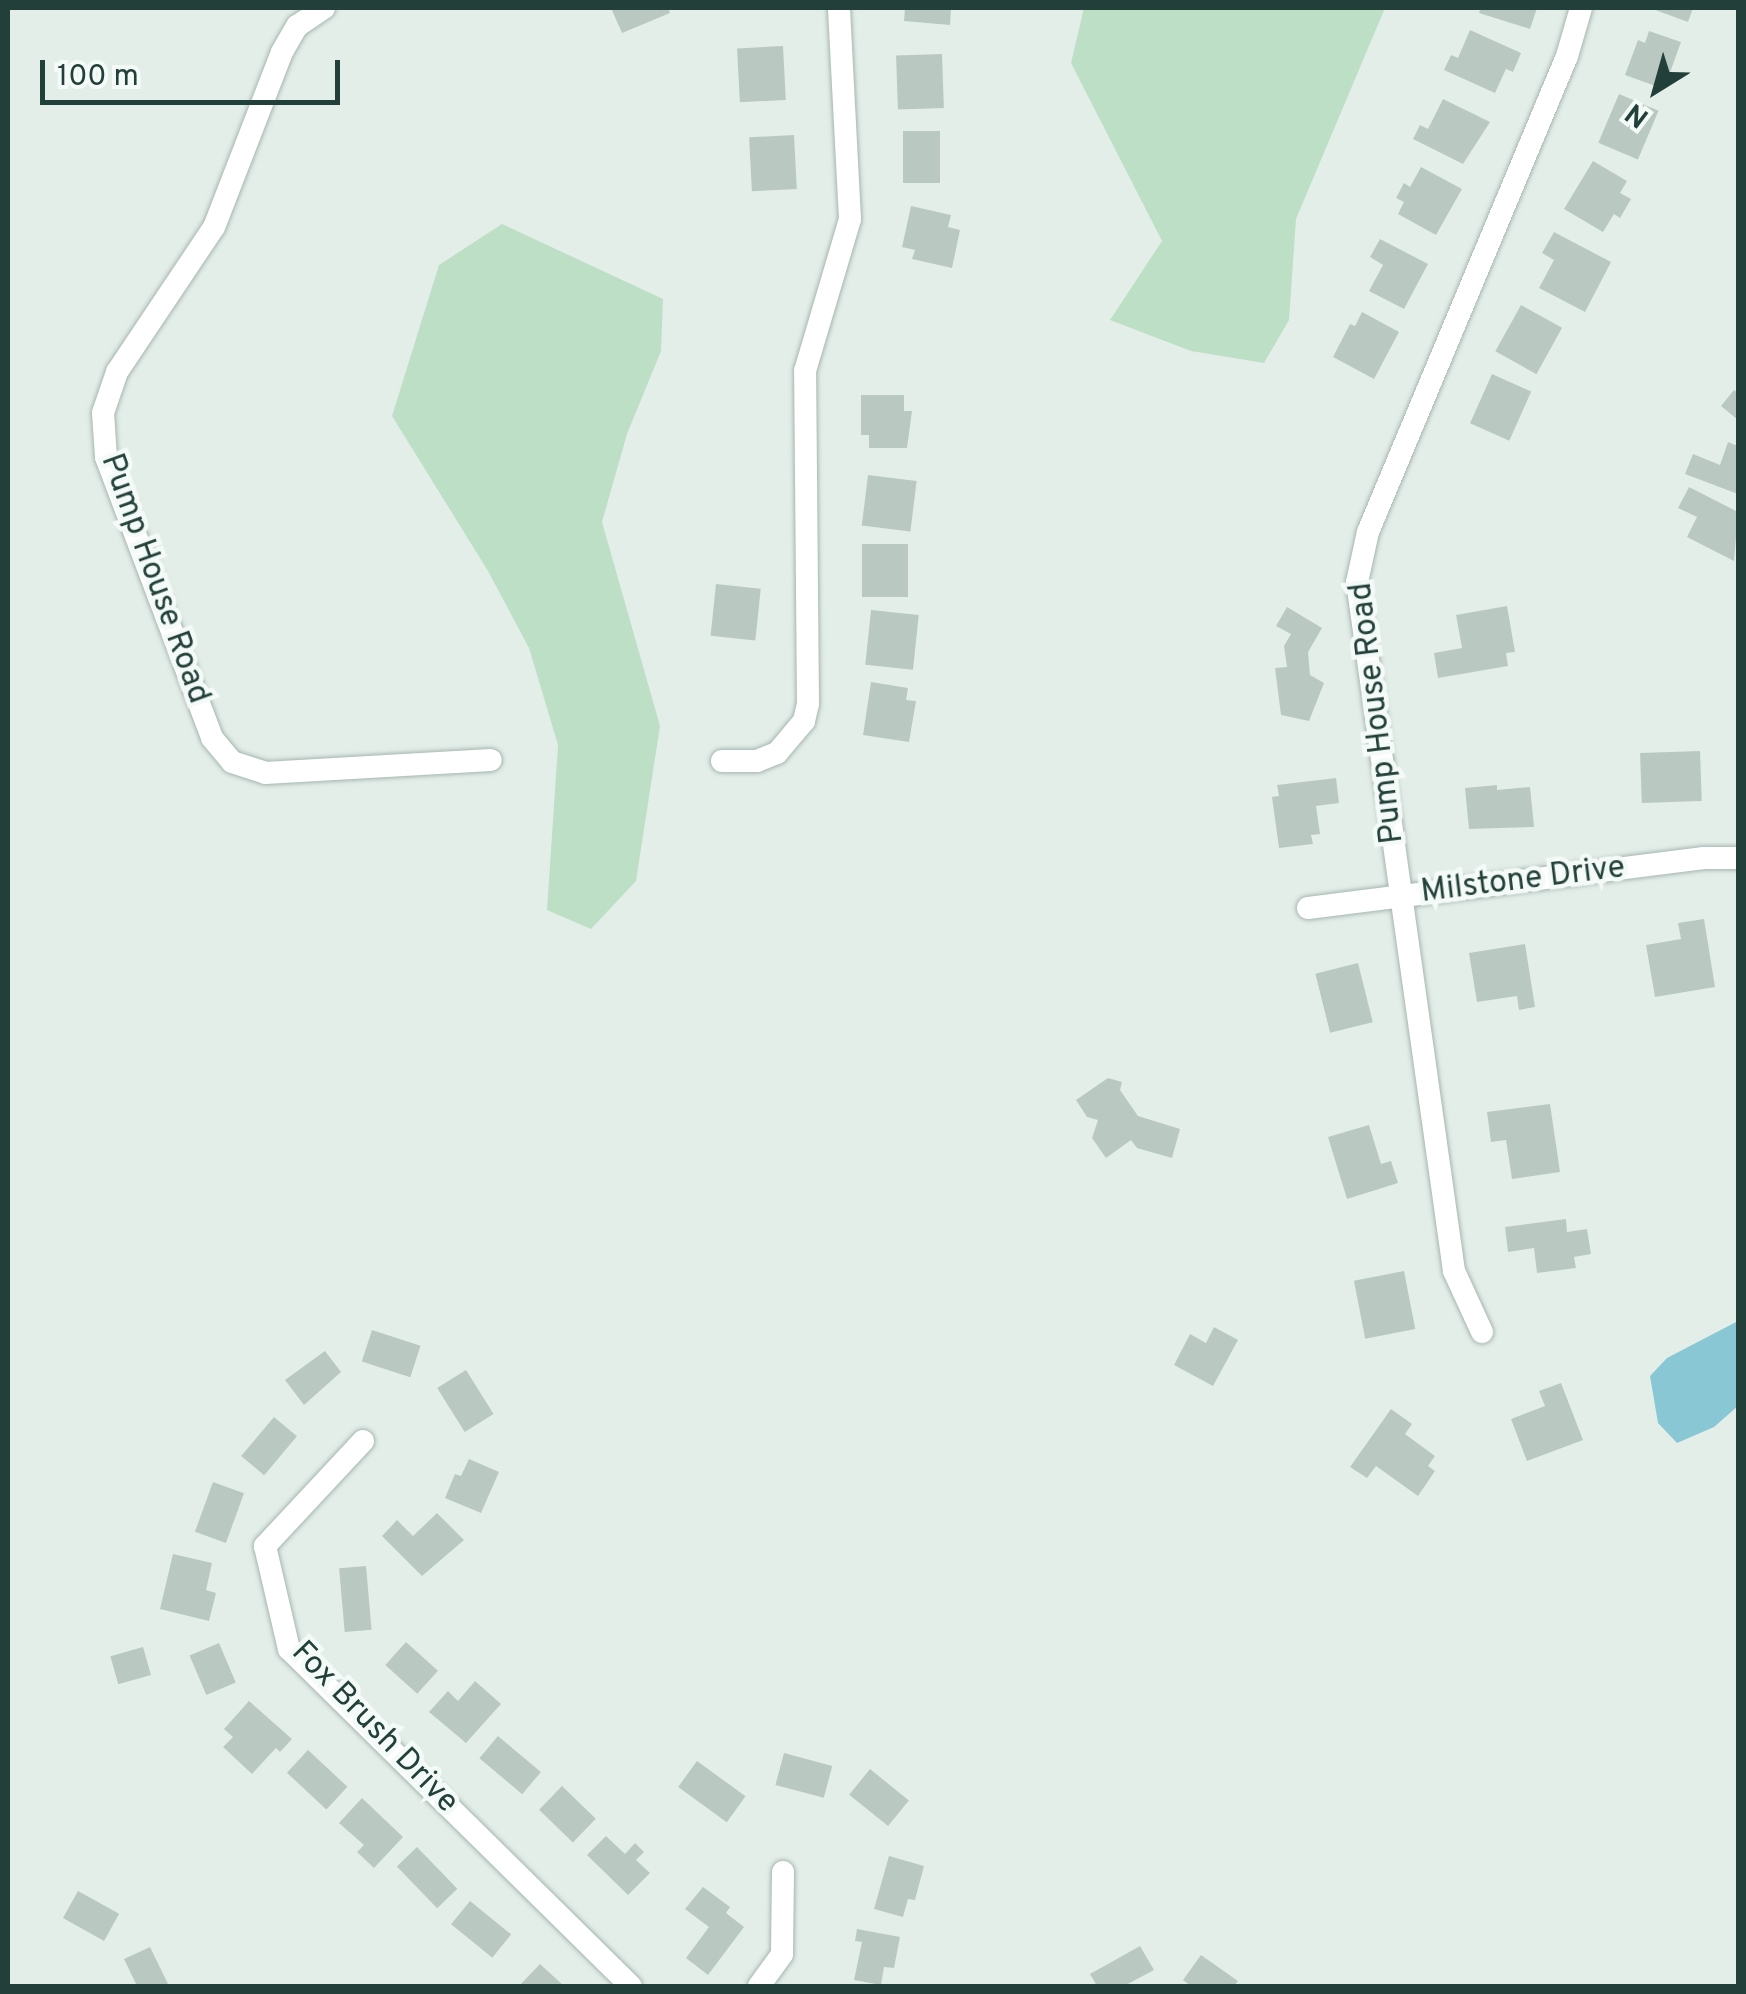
<!DOCTYPE html>
<style>
body{margin:0}
#map{position:relative;width:1746px;height:1994px;overflow:hidden;background:#e4eee9;font-family:Overpass,sans-serif}
div>[style]{position:absolute}
.green>*{inset:0;background:#bcdfc6}
.water>*{inset:0;background:#8ac7d4}
.building>*{inset:0;background:#b9c9c2;transform-origin:0 0}
.roads{filter:drop-shadow(0 0 2px #a6b6b1) drop-shadow(0 0 2px #a6b6b1)}
.minor>*{height:22px;margin:-11px;padding:0 11px;transform-origin:11px;border-radius:11px;background:#fff}
span{translate:-50% -50%;white-space:nowrap;text-align:center;line-height:1.15;-webkit-text-stroke:9px #f4faf7;paint-order:stroke}
.street-label{font-size:32px;color:#224039}
.frame{position:absolute;inset:0;border:10px solid #224039;pointer-events:none}
.north{position:absolute;left:1606px;top:40px;width:100px;height:100px;-webkit-text-stroke:8px #f4faf7;paint-order:stroke;rotate:217deg;font-size:28px;font-weight:700;line-height:40px;text-align:center;color:#224039}
.north::after{content:'';display:block;margin:auto;width:35px;height:45px;background:#224039;clip-path:polygon(50% 0,100% 100%,50% 72%,0 100%)}
.scale{position:absolute;left:40px;top:60px;width:300px;height:45px;box-sizing:border-box;border:5px solid #224039;border-top:0;padding-left:12px;font-size:30px;line-height:35px;white-space:nowrap;color:#224039;-webkit-text-stroke:8px #f4faf7;paint-order:stroke}
</style>
<div id="map">
<div class="green">
<i style="clip-path:polygon(1084px 8px,1385px 8px,1296px 219px,1289px 320px,1264px 363px,1191px 351px,1110px 320px,1162px 241px,1071px 63px)"></i>
<i style="clip-path:polygon(502px 224px,663px 299px,661px 351px,627px 434px,602px 522px,660px 726px,636px 881px,591px 929px,547px 910px,558px 745px,529px 648px,488px 571px,392px 416px,439px 265px)"></i>
</div>
<div class="water">
<i style="clip-path:polygon(1738px 1321px,1738px 1406px,1714px 1427px,1677px 1443px,1658px 1423px,1650px 1376px,1667px 1358px)"></i>
</div>
<div class="building">
<i style="clip-path:polygon(611px 8px,668px 8px,670px 13px,622px 33px)"></i>
<i style="clip-path:polygon(905px 8px,951px 8px,950px 25px,904px 21px)"></i>
<i style="clip-path:polygon(1481px 8px,1537px 8px,1530px 29px,1479px 13px)"></i>
<i style="clip-path:polygon(1650px 8px,1693px 8px,1688px 22px)"></i>
<i style="clip-path:polygon(1470px 30px,1521px 53px,1513px 72px,1506px 69px,1495px 93px,1444px 70px,1451px 55px,1458px 58px)"></i>
<i style="clip-path:polygon(1649px 31px,1681px 42px,1664px 89px,1625px 75px,1638px 40px,1645px 43px)"></i>
<i style="left:783px;top:46px;width:54px;height:46px;rotate:87deg"></i>
<i style="left:942px;top:54px;width:54px;height:46px;rotate:88deg"></i>
<i style="left:1619px;top:94px;width:43px;height:53px;rotate:23deg"></i>
<i style="clip-path:polygon(1443px 99px,1490px 122px,1463px 164px,1413px 139px,1420px 125px,1428px 129px)"></i>
<i style="left:903px;top:131px;width:37px;height:52px"></i>
<i style="left:794px;top:135px;width:54px;height:45px;rotate:87deg"></i>
<i style="clip-path:polygon(1593px 161px,1627px 181px,1620px 193px,1631px 199px,1620px 218px,1614px 214px,1603px 232px,1564px 209px)"></i>
<i style="clip-path:polygon(1421px 167px,1462px 189px,1436px 235px,1398px 214px,1404px 202px,1396px 198px,1404px 183px,1410px 187px)"></i>
<i style="clip-path:polygon(911px 206px,951px 215px,948px 227px,960px 230px,952px 268px,912px 259px,915px 250px,902px 247px)"></i>
<i style="clip-path:polygon(1554px 232px,1611px 262px,1585px 312px,1539px 288px,1554px 260px,1542px 253px)"></i>
<i style="clip-path:polygon(1380px 239px,1428px 264px,1404px 309px,1369px 291px,1383px 265px,1370px 257px)"></i>
<i style="left:1521px;top:305px;width:47px;height:53px;rotate:29deg"></i>
<i style="clip-path:polygon(1362px 312px,1399px 332px,1374px 379px,1333px 357px,1350px 324px,1355px 326px)"></i>
<i style="left:1492px;top:374px;width:43px;height:54px;rotate:24deg"></i>
<i style="clip-path:polygon(1734px 390px,1738px 393px,1738px 420px,1721px 406px)"></i>
<i style="clip-path:polygon(861px 395px,904px 395px,904px 411px,912px 411px,907px 448px,869px 448px,869px 435px,861px 435px)"></i>
<i style="clip-path:polygon(1728px 442px,1738px 446px,1738px 494px,1685px 474px,1693px 454px,1720px 465px)"></i>
<i style="left:868px;top:475px;width:49px;height:51px;rotate:7deg"></i>
<i style="clip-path:polygon(1689px 487px,1738px 512px,1734px 561px,1687px 537px,1697px 517px,1678px 508px)"></i>
<i style="left:862px;top:544px;width:46px;height:53px"></i>
<i style="left:716px;top:584px;width:45px;height:52px;rotate:6deg"></i>
<i style="clip-path:polygon(1507px 606px,1515px 652px,1506px 653px,1508px 666px,1438px 678px,1434px 653px,1462px 648px,1456px 615px)"></i>
<i style="clip-path:polygon(1287px 607px,1322px 628px,1308px 652px,1310px 675px,1324px 683px,1309px 721px,1281px 715px,1275px 668px,1287px 667px,1284px 646px,1291px 634px,1276px 626px)"></i>
<i style="left:871px;top:610px;width:48px;height:55px;rotate:6deg"></i>
<i style="clip-path:polygon(871px 682px,908px 688px,906px 700px,916px 701px,909px 742px,863px 735px)"></i>
<i style="left:1700px;top:751px;width:50px;height:60px;rotate:88deg"></i>
<i style="clip-path:polygon(1336px 778px,1339px 803px,1316px 806px,1320px 834px,1311px 835px,1313px 844px,1279px 848px,1272px 797px,1279px 796px,1277px 785px)"></i>
<i style="clip-path:polygon(1497px 785px,1497px 790px,1530px 787px,1534px 827px,1469px 829px,1465px 788px)"></i>
<i style="clip-path:polygon(1704px 919px,1715px 987px,1655px 997px,1646px 945px,1681px 939px,1678px 923px)"></i>
<i style="clip-path:polygon(1525px 944px,1535px 1007px,1519px 1010px,1517px 996px,1477px 1002px,1469px 953px)"></i>
<i style="left:1358px;top:963px;width:61px;height:44px;rotate:76deg"></i>
<i style="clip-path:polygon(1108px 1078px,1122px 1082px,1120px 1090px,1138px 1116px,1180px 1129px,1172px 1158px,1137px 1148px,1131px 1140px,1106px 1158px,1092px 1138px,1098px 1120px,1087px 1117px,1076px 1100px)"></i>
<i style="clip-path:polygon(1550px 1104px,1560px 1172px,1512px 1179px,1506px 1140px,1491px 1142px,1487px 1112px)"></i>
<i style="clip-path:polygon(1369px 1125px,1381px 1164px,1391px 1161px,1398px 1183px,1347px 1199px,1328px 1137px)"></i>
<i style="clip-path:polygon(1566px 1219px,1567px 1232px,1587px 1229px,1591px 1254px,1574px 1257px,1576px 1268px,1537px 1273px,1534px 1248px,1508px 1252px,1505px 1227px)"></i>
<i style="left:1404px;top:1271px;width:59px;height:51px;rotate:79deg"></i>
<i style="clip-path:polygon(1214px 1327px,1238px 1340px,1213px 1386px,1174px 1365px,1190px 1334px,1206px 1343px)"></i>
<i style="left:372px;top:1330px;width:51px;height:33px;rotate:18deg"></i>
<i style="clip-path:polygon(325px 1351px,341px 1372px,304px 1405px,285px 1380px)"></i>
<i style="left:466px;top:1370px;width:52px;height:34px;rotate:58deg"></i>
<i style="clip-path:polygon(1561px 1383px,1583px 1440px,1527px 1461px,1511px 1419px,1545px 1406px,1539px 1391px)"></i>
<i style="clip-path:polygon(1391px 1409px,1412px 1424px,1405px 1434px,1435px 1456px,1428px 1466px,1435px 1471px,1418px 1496px,1376px 1466px,1367px 1478px,1350px 1467px)"></i>
<i style="left:274px;top:1417px;width:30px;height:51px;rotate:40deg"></i>
<i style="clip-path:polygon(469px 1459px,499px 1472px,481px 1513px,445px 1498px,455px 1474px,461px 1476px)"></i>
<i style="left:213px;top:1482px;width:33px;height:53px;rotate:20deg"></i>
<i style="clip-path:polygon(437px 1513px,464px 1540px,422px 1576px,382px 1536px,397px 1520px,413px 1536px)"></i>
<i style="clip-path:polygon(173px 1554px,212px 1563px,206px 1590px,216px 1593px,209px 1621px,160px 1609px)"></i>
<i style="left:366px;top:1566px;width:64px;height:27px;rotate:85deg"></i>
<i style="left:406px;top:1642px;width:43px;height:31px;rotate:42deg"></i>
<i style="left:219px;top:1643px;width:43px;height:32px;rotate:67deg"></i>
<i style="left:143px;top:1647px;width:29px;height:34px;rotate:74deg"></i>
<i style="clip-path:polygon(475px 1681px,501px 1704px,466px 1743px,429px 1712px,448px 1691px,458px 1701px)"></i>
<i style="clip-path:polygon(249px 1701px,292px 1739px,280px 1752px,276px 1748px,252px 1774px,223px 1747px,233px 1737px,224px 1729px)"></i>
<i style="left:498px;top:1736px;width:56px;height:29px;rotate:40deg"></i>
<i style="left:308px;top:1750px;width:54px;height:31px;rotate:43deg"></i>
<i style="left:784px;top:1753px;width:50px;height:33px;rotate:15deg"></i>
<i style="left:697px;top:1761px;width:60px;height:32px;rotate:36deg"></i>
<i style="left:870px;top:1769px;width:50px;height:33px;rotate:39deg"></i>
<i style="left:562px;top:1786px;width:47px;height:33px;rotate:44deg"></i>
<i style="clip-path:polygon(362px 1798px,403px 1837px,374px 1868px,357px 1852px,364px 1845px,339px 1823px)"></i>
<i style="clip-path:polygon(606px 1836px,625px 1854px,635px 1843px,644px 1852px,636px 1860px,650px 1873px,628px 1895px,587px 1855px)"></i>
<i style="left:417px;top:1847px;width:58px;height:28px;rotate:46deg"></i>
<i style="clip-path:polygon(889px 1856px,924px 1866px,915px 1900px,908px 1899px,903px 1917px,874px 1909px)"></i>
<i style="clip-path:polygon(703px 1887px,730px 1907px,726px 1913px,744px 1927px,708px 1975px,686px 1958px,709px 1927px,685px 1909px)"></i>
<i style="left:78px;top:1891px;width:47px;height:31px;rotate:29deg"></i>
<i style="left:470px;top:1901px;width:53px;height:30px;rotate:39deg"></i>
<i style="clip-path:polygon(857px 1929px,900px 1937px,894px 1968px,884px 1967px,881px 1985px,854px 1980px,862px 1942px,855px 1941px)"></i>
<i style="clip-path:polygon(1140px 1946px,1154px 1970px,1124px 1986px,1097px 1986px,1090px 1974px)"></i>
<i style="clip-path:polygon(150px 1947px,169px 1986px,137px 1986px,124px 1959px)"></i>
<i style="clip-path:polygon(1201px 1955px,1238px 1981px,1234px 1986px,1191px 1986px,1183px 1980px)"></i>
<i style="clip-path:polygon(540px 1964px,564px 1986px,519px 1986px)"></i>
</div>
<div class="roads">
<div class="minor">
<i style="left:324px;top:8px;width:32px;rotate:146deg"></i>
<i style="left:297px;top:26px;width:30px;rotate:120deg"></i>
<i style="left:282px;top:52px;width:188px;rotate:111.2deg"></i>
<i style="left:214px;top:227px;width:174px;rotate:123.8deg"></i>
<i style="left:117px;top:372px;width:43px;rotate:108.9deg"></i>
<i style="left:103px;top:413px;width:44px;rotate:86.1deg"></i>
<i style="left:106px;top:457px;width:300px;rotate:69.3deg"></i>
<i style="left:212px;top:738px;width:31px;rotate:50deg"></i>
<i style="left:232px;top:762px;width:35px;rotate:18deg"></i>
<i style="left:265px;top:773px;width:226px;rotate:-3.3deg"></i>
<i style="left:722px;top:761px;width:35px"></i>
<i style="left:757px;top:761px;width:22px;rotate:-22deg"></i>
<i style="left:777px;top:753px;width:42px;rotate:-49.8deg"></i>
<i style="left:804px;top:721px;width:18px;rotate:-77deg"></i>
<i style="left:808px;top:703px;width:332px;rotate:-90.5deg"></i>
<i style="left:805px;top:371px;width:159px;rotate:-73.5deg"></i>
<i style="left:850px;top:219px;width:211px;rotate:-93deg"></i>
<i style="left:1308px;top:908px;width:399px;rotate:-7.2deg"></i>
<i style="left:1704px;top:858px;width:34px"></i>
<i style="left:1482px;top:1332px;width:67px;rotate:-114.7deg"></i>
<i style="left:1454px;top:1271px;width:696px;rotate:-98.01deg"></i>
<i style="left:1357px;top:582px;width:51px;rotate:-77.6deg"></i>
<i style="left:1368px;top:532px;width:516px;rotate:-67.31deg"></i>
<i style="left:1567px;top:56px;width:50px;rotate:-73.7deg"></i>
<i style="left:363px;top:1441px;width:144px;rotate:133deg"></i>
<i style="left:265px;top:1546px;width:106px;rotate:76.9deg"></i>
<i style="left:289px;top:1649px;width:480px;rotate:44.6deg"></i>
<i style="left:759px;top:1986px;width:39px;rotate:-54deg"></i>
<i style="left:782px;top:1954px;width:82px;rotate:-89.3deg"></i>
</div>
</div>
<div class="street-label">
<span style="left:154px;top:579px;rotate:70deg">Pump House Road</span>
<span style="left:1378px;top:713px;rotate:-97deg">Pump House Road</span>
<span style="left:1523px;top:881px;rotate:-7deg">Milstone Drive</span>
<span style="left:374px;top:1728px;rotate:46deg">Fox Brush Drive</span>
</div>
<div class="frame"></div>
<div class="north">N</div>
<div class="scale">100 m</div>
</div>
